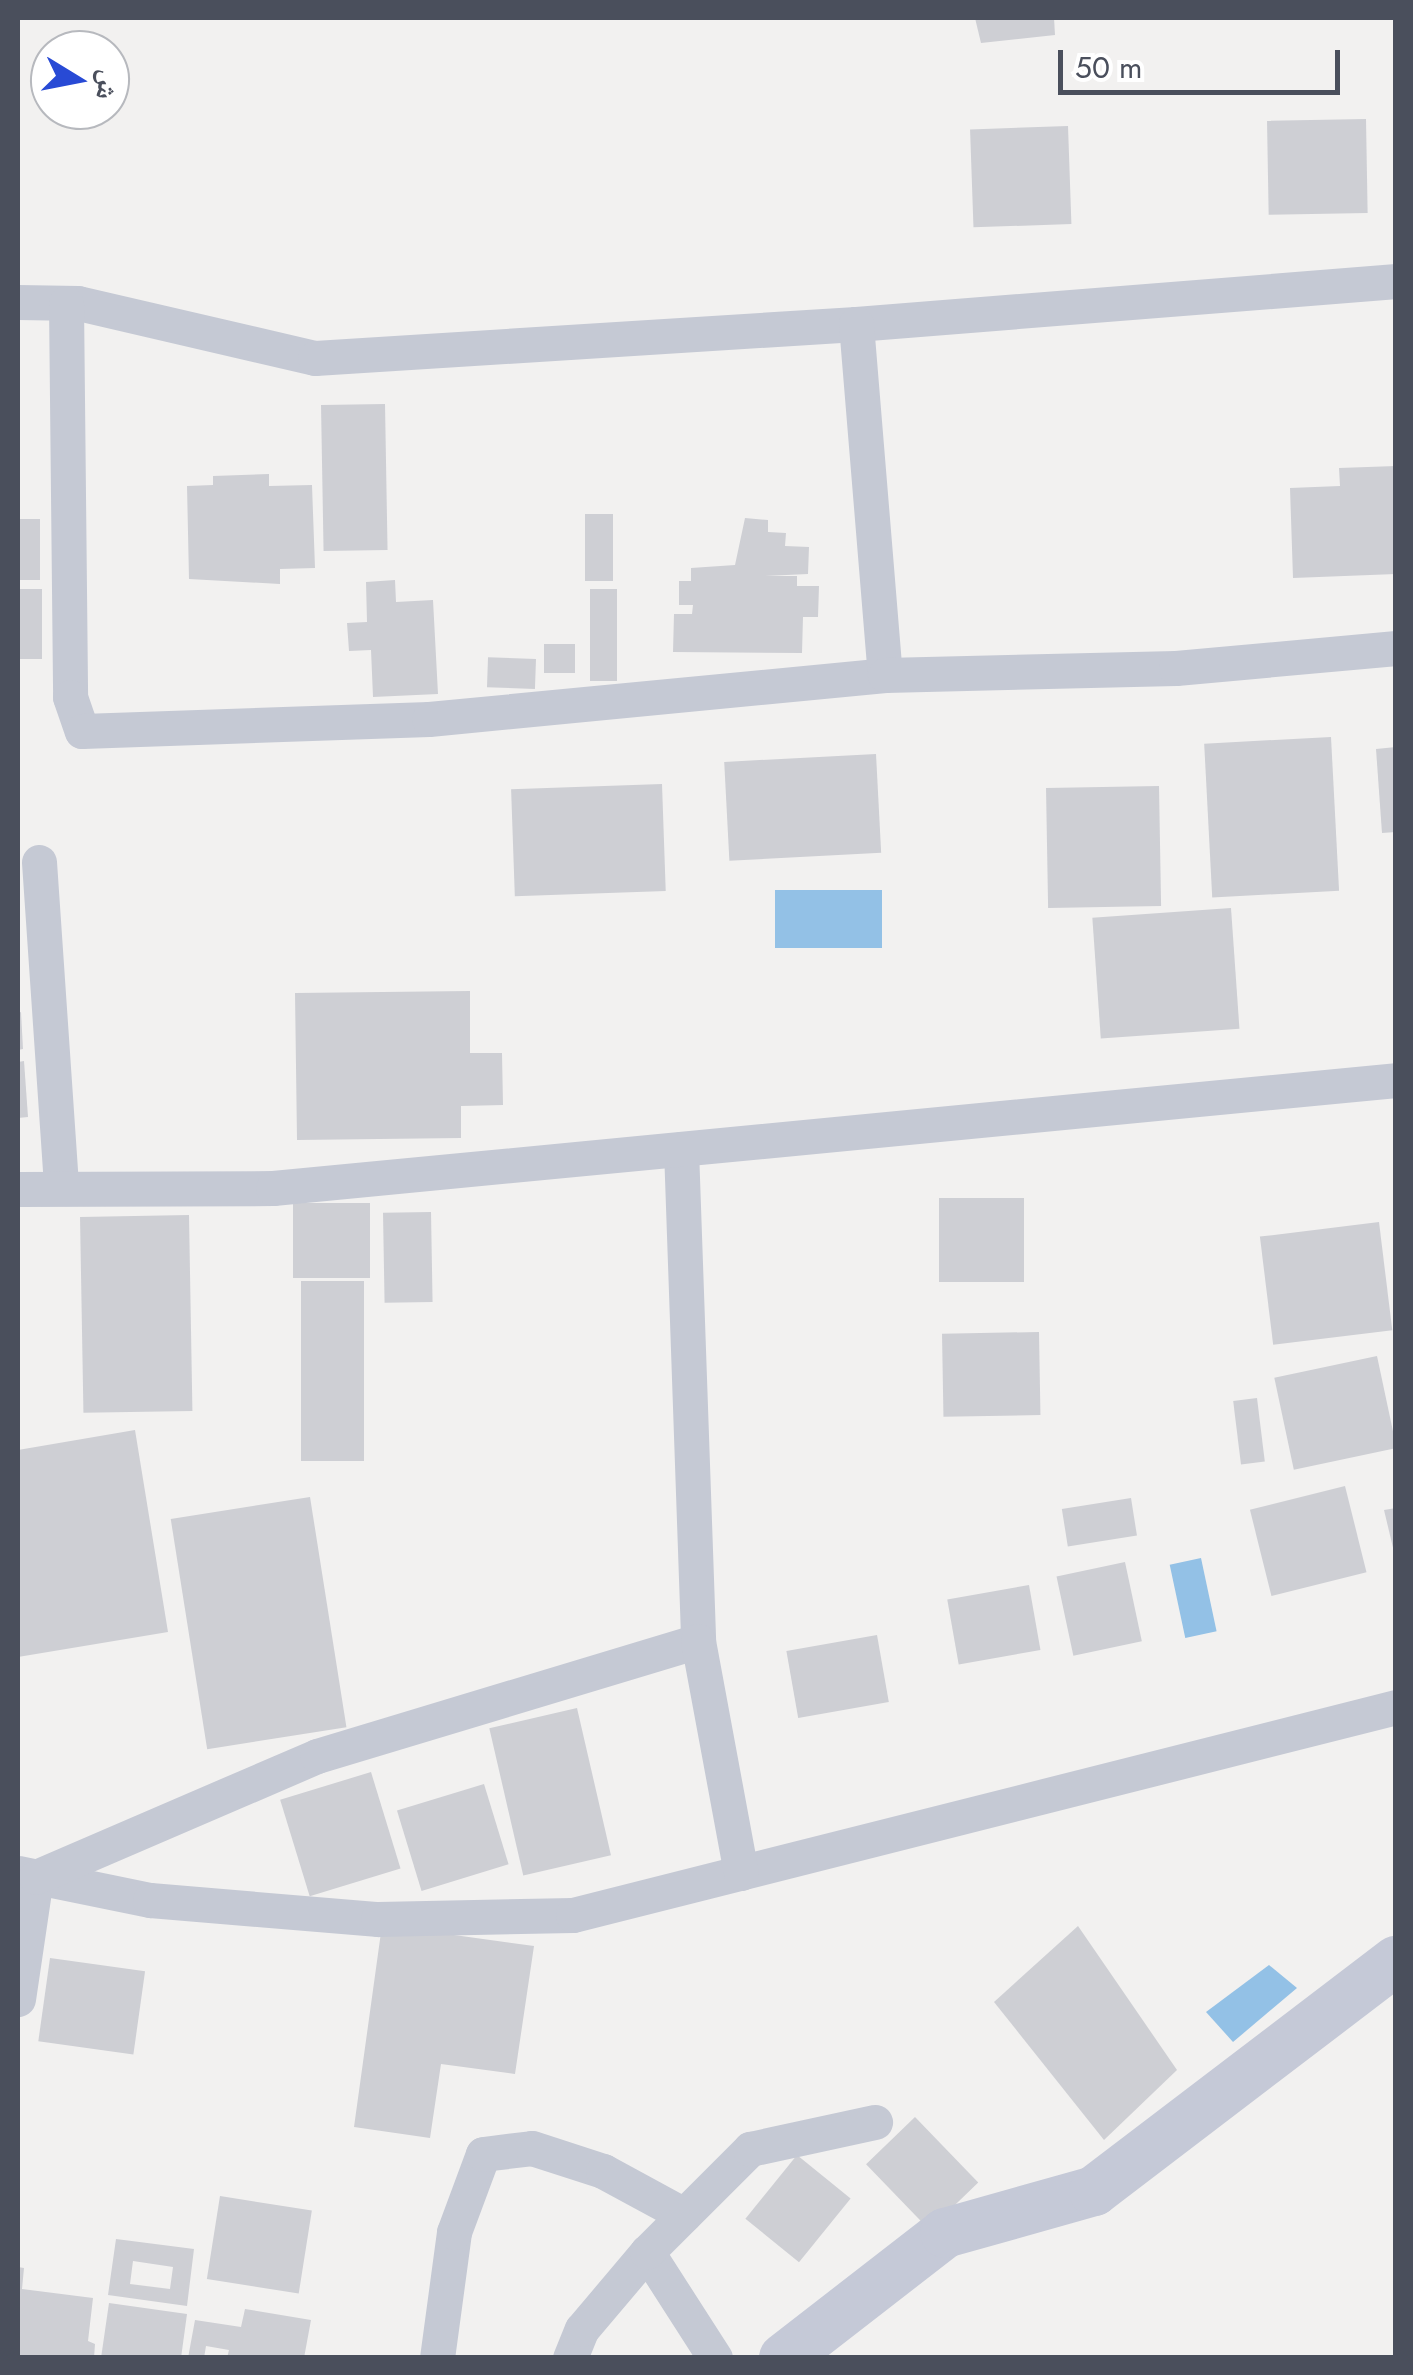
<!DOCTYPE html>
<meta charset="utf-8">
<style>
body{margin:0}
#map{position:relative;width:1413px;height:2375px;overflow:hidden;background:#f2f1f0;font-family:Jost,"Noto Naskh Arabic",sans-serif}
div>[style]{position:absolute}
.water>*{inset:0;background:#93c1e6;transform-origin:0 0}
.building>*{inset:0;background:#cecfd4;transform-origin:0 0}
.street>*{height:35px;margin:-17.5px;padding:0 17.5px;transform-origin:17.5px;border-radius:17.5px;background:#c5c9d4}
.secondary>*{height:50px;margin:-25px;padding:0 25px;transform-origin:25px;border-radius:25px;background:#c5c9d7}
span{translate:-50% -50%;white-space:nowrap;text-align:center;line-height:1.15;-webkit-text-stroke:9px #fff;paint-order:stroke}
.frame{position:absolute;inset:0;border:20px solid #4a4f5c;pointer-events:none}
.north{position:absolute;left:30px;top:30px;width:100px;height:100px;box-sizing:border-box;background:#fff;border:2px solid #b7b9be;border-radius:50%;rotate:100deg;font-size:28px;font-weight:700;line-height:40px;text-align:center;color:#4a4f5c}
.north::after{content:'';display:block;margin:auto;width:35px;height:45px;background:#284ad5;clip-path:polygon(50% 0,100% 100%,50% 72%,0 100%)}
.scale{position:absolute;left:1058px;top:50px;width:282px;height:45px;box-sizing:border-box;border:5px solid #4a4f5c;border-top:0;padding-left:12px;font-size:30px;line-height:35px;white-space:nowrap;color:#4a4f5c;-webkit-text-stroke:8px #fff;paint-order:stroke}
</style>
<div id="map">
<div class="water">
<i style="left:882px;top:890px;width:58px;height:107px;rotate:90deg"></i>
<i style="left:1201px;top:1558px;width:75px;height:32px;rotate:78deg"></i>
<i style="clip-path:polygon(1269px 1965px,1297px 1988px,1233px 2042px,1206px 2012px)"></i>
</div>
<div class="building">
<i style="clip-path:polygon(975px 18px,1054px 18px,1055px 35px,981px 43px)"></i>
<i style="left:1366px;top:119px;width:94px;height:99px;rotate:89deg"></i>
<i style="left:1068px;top:126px;width:98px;height:98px;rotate:88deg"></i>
<i style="left:385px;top:404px;width:146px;height:64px;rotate:89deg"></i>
<i style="clip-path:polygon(1396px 466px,1396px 574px,1293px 578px,1290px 488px,1340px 486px,1339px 468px)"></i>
<i style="clip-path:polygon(269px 474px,269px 486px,312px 485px,315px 568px,280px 569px,280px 584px,189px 579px,187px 486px,213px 485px,213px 476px)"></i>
<i style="left:585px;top:514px;width:28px;height:67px"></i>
<i style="clip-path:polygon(745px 518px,768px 520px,768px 532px,786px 533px,785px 546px,809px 547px,808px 574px,765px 576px,797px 576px,797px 586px,819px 586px,818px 617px,803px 617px,802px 653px,673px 652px,674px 614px,692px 614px,693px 605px,679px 605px,679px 581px,691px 581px,691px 568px,735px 565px)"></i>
<i style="left:18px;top:519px;width:22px;height:61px"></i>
<i style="clip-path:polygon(395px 580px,396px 602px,433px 600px,438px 694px,373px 697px,371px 650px,349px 651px,347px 623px,367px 622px,366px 582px)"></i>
<i style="left:42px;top:589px;width:70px;height:24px;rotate:90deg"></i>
<i style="left:590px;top:589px;width:27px;height:92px"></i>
<i style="left:575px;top:644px;width:29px;height:31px;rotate:90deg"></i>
<i style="left:536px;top:659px;width:30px;height:48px;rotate:92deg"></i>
<i style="left:1331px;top:737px;width:154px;height:127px;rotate:87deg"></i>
<i style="clip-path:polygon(1396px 747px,1396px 832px,1382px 833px,1376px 749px)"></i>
<i style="left:876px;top:754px;width:99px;height:152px;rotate:87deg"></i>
<i style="left:662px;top:784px;width:107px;height:151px;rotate:88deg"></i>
<i style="left:1159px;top:786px;width:120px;height:113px;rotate:89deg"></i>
<i style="left:1231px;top:908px;width:121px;height:139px;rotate:86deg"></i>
<i style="clip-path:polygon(470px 991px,470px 1053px,502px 1053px,503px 1105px,461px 1106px,461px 1138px,297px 1140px,295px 993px)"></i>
<i style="clip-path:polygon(21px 1012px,23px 1049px,18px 1050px,18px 1013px)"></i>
<i style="clip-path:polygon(24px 1061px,28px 1117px,18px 1118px,18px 1062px)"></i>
<i style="left:939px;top:1198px;width:85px;height:84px"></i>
<i style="left:370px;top:1203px;width:75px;height:77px;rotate:90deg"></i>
<i style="left:431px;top:1212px;width:90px;height:48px;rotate:89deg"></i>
<i style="left:189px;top:1215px;width:196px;height:109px;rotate:89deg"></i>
<i style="left:1379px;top:1222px;width:109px;height:120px;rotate:83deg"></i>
<i style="left:301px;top:1281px;width:63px;height:180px"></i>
<i style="left:1039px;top:1332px;width:83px;height:97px;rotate:89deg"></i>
<i style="left:1377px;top:1356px;width:94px;height:105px;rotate:78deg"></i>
<i style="left:1257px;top:1398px;width:64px;height:24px;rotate:83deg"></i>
<i style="clip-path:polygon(135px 1430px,168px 1632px,18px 1657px,18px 1450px)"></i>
<i style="left:1345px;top:1486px;width:89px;height:98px;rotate:76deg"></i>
<i style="left:310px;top:1497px;width:233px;height:141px;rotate:81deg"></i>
<i style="left:1131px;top:1498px;width:38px;height:70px;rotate:81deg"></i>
<i style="clip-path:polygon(1396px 1508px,1396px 1552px,1394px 1552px,1384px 1510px)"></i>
<i style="left:1125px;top:1562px;width:81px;height:70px;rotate:78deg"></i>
<i style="left:1029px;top:1585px;width:66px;height:83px;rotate:80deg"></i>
<i style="left:877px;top:1635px;width:68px;height:92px;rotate:80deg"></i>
<i style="left:577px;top:1708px;width:151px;height:90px;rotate:77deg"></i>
<i style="left:371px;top:1772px;width:101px;height:95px;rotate:73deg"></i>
<i style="left:484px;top:1784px;width:84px;height:91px;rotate:73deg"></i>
<i style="clip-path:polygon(382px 1925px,534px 1946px,515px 2074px,441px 2064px,430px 2138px,354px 2127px)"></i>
<i style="clip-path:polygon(1078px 1926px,1177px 2070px,1104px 2140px,994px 2002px)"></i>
<i style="left:50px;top:1958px;width:96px;height:84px;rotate:8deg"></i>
<i style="left:915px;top:2117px;width:91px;height:68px;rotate:46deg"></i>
<i style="left:797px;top:2155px;width:69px;height:82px;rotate:39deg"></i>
<i style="left:220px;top:2196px;width:93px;height:84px;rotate:9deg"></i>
<i style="clip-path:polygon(evenodd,116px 2239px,194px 2249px,187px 2306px,108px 2295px,116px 2239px,133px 2261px,173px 2267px,170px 2289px,130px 2284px,133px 2261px)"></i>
<i style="clip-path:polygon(18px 2267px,24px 2268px,22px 2289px,93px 2298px,88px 2341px,95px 2344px,94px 2358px,18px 2358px)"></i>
<i style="clip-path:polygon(109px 2303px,187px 2314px,181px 2358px,101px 2358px)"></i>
<i style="clip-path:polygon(245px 2309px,311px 2320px,304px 2358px,227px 2358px,229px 2350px,206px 2346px,204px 2358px,188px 2358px,195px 2320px,241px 2327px)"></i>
</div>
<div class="street">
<i style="left:18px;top:302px;width:60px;rotate:1deg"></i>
<i style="left:78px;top:303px;width:243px;rotate:13.1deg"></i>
<i style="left:315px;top:358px;width:542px;rotate:-3.6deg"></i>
<i style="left:856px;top:324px;width:542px;rotate:-4.55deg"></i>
<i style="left:66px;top:303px;width:394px;rotate:89.4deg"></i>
<i style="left:70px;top:697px;width:36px;rotate:71deg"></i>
<i style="left:82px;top:731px;width:347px;rotate:-2deg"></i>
<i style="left:429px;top:719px;width:458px;rotate:-5.5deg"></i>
<i style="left:856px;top:324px;width:352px;rotate:85.3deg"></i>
<i style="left:885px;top:675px;width:291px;rotate:-1.4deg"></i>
<i style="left:1176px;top:668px;width:221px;rotate:-5.2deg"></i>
<i style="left:39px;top:862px;width:325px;rotate:86.1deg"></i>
<i style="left:681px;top:1149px;width:492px;rotate:88deg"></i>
<i style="left:18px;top:1189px;width:255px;rotate:-0.2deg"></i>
<i style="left:273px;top:1188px;width:1128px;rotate:-5.49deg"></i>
<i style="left:18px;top:1873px;width:135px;rotate:11.6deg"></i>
<i style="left:150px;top:1900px;width:229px;rotate:4.8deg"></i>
<i style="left:378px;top:1919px;width:195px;rotate:-1.2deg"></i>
<i style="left:573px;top:1915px;width:849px;rotate:-14.18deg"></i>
<i style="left:18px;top:1999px;width:123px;rotate:-81.6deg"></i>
<i style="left:36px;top:1877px;width:306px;rotate:-23.3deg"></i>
<i style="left:317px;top:1756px;width:398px;rotate:-16.8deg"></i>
<i style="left:698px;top:1641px;width:236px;rotate:79.5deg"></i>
<i style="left:647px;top:2252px;width:126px;rotate:57.3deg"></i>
<i style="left:437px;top:2358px;width:127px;rotate:-82.3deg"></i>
<i style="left:454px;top:2232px;width:83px;rotate:-69.6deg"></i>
<i style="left:483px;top:2154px;width:49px;rotate:-7deg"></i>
<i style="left:532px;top:2148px;width:75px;rotate:17.9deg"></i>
<i style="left:603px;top:2171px;width:92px;rotate:28.5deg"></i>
<i style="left:570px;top:2358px;width:31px;rotate:-68deg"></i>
<i style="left:582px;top:2329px;width:101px;rotate:-49.8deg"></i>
<i style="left:647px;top:2252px;width:146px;rotate:-45deg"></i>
<i style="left:750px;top:2149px;width:128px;rotate:-12.2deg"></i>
</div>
<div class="secondary">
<i style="left:784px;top:2358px;width:204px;rotate:-37.8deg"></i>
<i style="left:945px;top:2233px;width:155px;rotate:-15.7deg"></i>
<i style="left:1094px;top:2191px;width:380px;rotate:-37.3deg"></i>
</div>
<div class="frame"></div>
<div class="north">ش</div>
<div class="scale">50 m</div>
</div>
